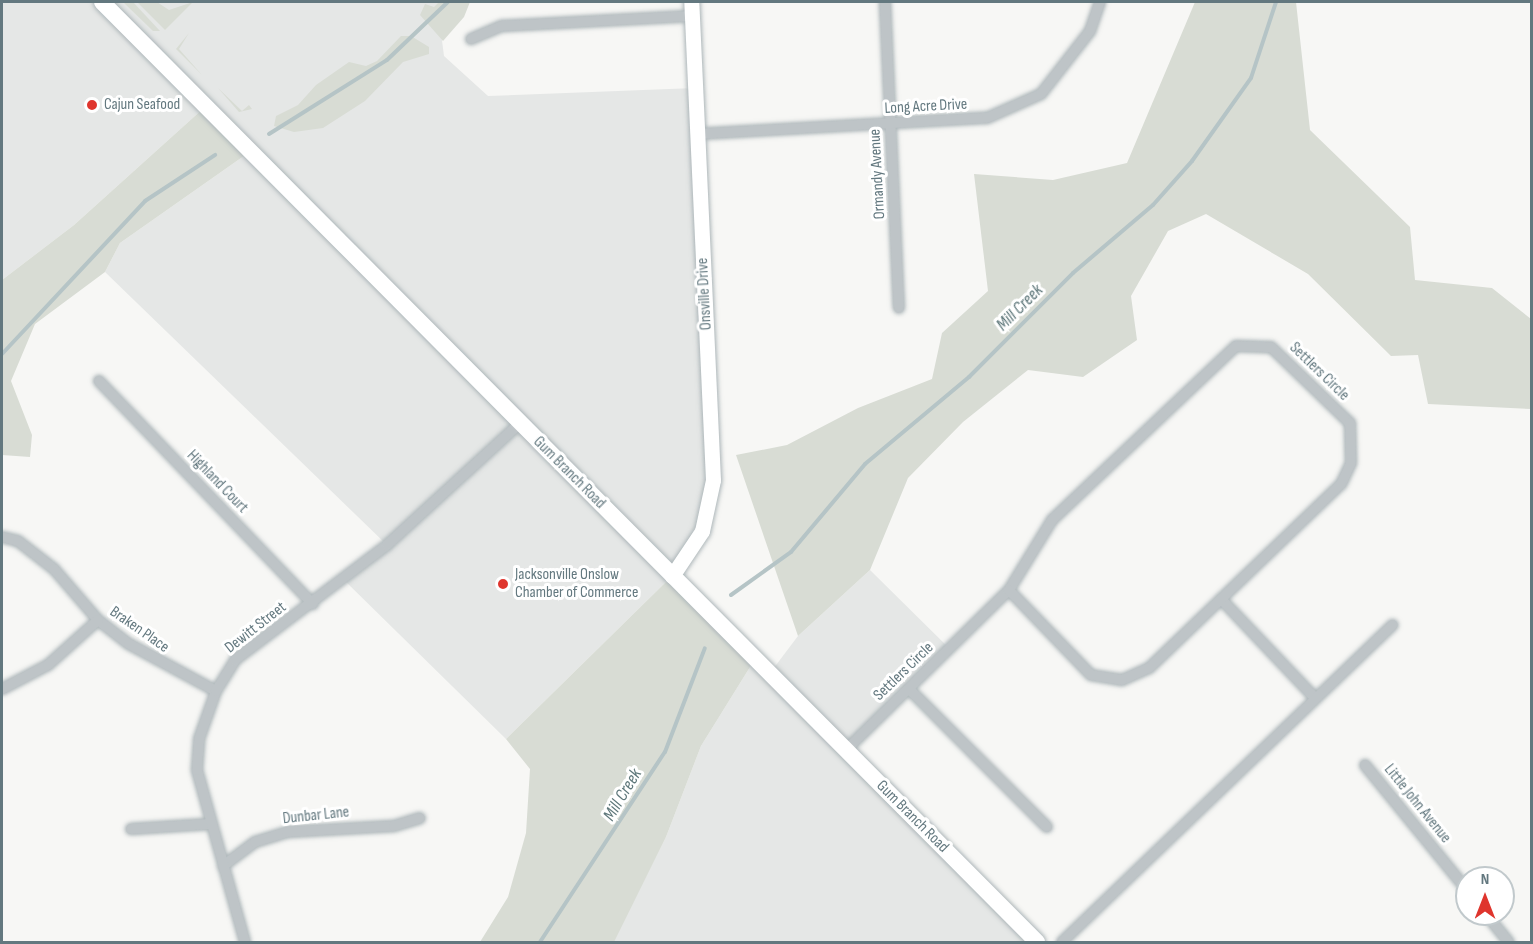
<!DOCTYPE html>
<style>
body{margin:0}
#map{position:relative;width:1533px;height:944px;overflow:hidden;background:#f7f7f5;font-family:"Sofia Sans Condensed",sans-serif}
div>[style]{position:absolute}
.built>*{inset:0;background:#e5e7e6}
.green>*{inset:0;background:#d8dcd4}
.stream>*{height:4px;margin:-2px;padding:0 2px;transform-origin:2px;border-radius:2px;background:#b5c4c6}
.roads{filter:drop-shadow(0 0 2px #aeb7ba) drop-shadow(0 0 2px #aeb7ba)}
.street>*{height:10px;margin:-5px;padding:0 5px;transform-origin:5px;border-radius:5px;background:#bec4c7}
.secondary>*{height:15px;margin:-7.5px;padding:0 7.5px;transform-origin:7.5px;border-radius:7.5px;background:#fff}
.primary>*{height:16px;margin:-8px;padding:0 8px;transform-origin:8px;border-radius:8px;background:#fff}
.dots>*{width:16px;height:16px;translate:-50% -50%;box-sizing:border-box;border:3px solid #fff;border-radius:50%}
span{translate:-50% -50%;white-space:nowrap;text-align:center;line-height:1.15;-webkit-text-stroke:6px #fff;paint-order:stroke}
.poi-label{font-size:16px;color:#63787f}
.left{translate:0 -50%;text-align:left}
.street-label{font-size:16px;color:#63787f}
.water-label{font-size:18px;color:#5e777a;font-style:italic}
.frame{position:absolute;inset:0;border:3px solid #63787f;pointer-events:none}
.north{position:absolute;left:1455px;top:866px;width:60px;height:60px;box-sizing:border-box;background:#fff;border:2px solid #c1c9cc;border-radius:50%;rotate:0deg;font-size:16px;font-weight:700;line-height:24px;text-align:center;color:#63787f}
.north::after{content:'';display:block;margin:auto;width:21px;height:27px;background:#df352d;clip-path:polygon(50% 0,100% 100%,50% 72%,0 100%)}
</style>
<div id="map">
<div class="built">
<i style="clip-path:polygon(2px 2px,459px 2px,440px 25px,444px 56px,488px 96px,695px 88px,711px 494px,672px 576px,506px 739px,344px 580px,387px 545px,105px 272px,120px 243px,251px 151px,206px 106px,74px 225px,2px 280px)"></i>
<i style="clip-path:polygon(870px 570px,953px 652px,846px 750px,1037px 942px,613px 942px,666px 837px,701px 746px,755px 659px,770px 673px,798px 636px)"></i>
</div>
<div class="green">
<i style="clip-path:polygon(123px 2px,133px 2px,160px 31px,153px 31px)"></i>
<i style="clip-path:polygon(137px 2px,157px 2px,169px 10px,193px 2px,165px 30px)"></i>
<i style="clip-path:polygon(439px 2px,470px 2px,464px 17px,443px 41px,420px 15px,425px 4px,434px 7px)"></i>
<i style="clip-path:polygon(1195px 2px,1296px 2px,1310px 130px,1410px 227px,1415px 280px,1492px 288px,1531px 319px,1531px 409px,1428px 404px,1418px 355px,1391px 356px,1308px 274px,1206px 214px,1168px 231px,1131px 296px,1137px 340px,1083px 377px,1028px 370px,963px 422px,908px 478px,870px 570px,798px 636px,736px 455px,787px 445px,858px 408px,932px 379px,942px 333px,988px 291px,974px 174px,1053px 180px,1127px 163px)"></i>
<i style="clip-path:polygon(189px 33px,179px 49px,202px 75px,176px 49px)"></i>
<i style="clip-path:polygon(401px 36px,411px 36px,429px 47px,429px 54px,403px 62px,365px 101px,323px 128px,294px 132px,274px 126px,276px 116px,298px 105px,316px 85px,349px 62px,366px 66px,377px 61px)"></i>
<i style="clip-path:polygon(218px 88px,242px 111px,249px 105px,252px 109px,239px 112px)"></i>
<i style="clip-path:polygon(206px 106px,251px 151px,120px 243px,105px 272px,35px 324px,11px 381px,32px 435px,30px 457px,2px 455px,2px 280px,74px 225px)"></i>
<i style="clip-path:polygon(672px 576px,755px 659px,701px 746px,666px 837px,614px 942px,480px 942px,508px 897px,526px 833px,530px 769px,506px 739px)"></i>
</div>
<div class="stream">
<i style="left:269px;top:134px;width:139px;rotate:-32.1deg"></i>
<i style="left:387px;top:60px;width:84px;rotate:-43.6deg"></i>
<i style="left:2px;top:354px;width:209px;rotate:-46.9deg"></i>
<i style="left:145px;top:201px;width:84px;rotate:-33.3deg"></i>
<i style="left:731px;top:595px;width:74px;rotate:-35.6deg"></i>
<i style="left:791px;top:552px;width:115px;rotate:-49.9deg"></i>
<i style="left:865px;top:464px;width:136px;rotate:-39.9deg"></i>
<i style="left:969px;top:377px;width:147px;rotate:-45deg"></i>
<i style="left:1073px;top:273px;width:105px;rotate:-40.4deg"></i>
<i style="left:1153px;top:205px;width:59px;rotate:-48.4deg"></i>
<i style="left:1192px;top:161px;width:102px;rotate:-54.6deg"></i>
<i style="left:1251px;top:78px;width:80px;rotate:-71.8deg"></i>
<i style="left:540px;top:942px;width:227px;rotate:-56.7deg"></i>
<i style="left:665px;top:752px;width:111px;rotate:-69deg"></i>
</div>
<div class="roads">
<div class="street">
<i style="left:885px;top:2px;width:306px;rotate:87.4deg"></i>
<i style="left:471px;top:39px;width:34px;rotate:-23deg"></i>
<i style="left:502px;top:26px;width:189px;rotate:-3deg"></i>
<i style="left:697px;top:134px;width:290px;rotate:-3.2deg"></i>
<i style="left:987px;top:118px;width:59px;rotate:-24deg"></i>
<i style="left:1041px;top:94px;width:80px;rotate:-52.1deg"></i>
<i style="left:1090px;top:31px;width:31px;rotate:-71deg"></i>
<i style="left:99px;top:381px;width:309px;rotate:46.2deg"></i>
<i style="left:2px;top:537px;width:16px;rotate:14deg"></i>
<i style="left:18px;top:541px;width:46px;rotate:37.9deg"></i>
<i style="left:54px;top:569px;width:67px;rotate:49.2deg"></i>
<i style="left:98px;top:620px;width:39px;rotate:38deg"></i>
<i style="left:129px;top:644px;width:99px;rotate:28.4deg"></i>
<i style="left:1221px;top:599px;width:135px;rotate:46.5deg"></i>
<i style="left:2px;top:689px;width:52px;rotate:-27.6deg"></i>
<i style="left:48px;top:665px;width:67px;rotate:-42deg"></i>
<i style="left:909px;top:689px;width:195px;rotate:45deg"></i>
<i style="left:846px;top:750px;width:228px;rotate:-44.5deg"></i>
<i style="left:1009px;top:590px;width:82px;rotate:-58.4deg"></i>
<i style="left:1052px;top:520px;width:253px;rotate:-43.4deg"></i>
<i style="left:1236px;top:346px;width:35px;rotate:2deg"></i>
<i style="left:1271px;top:347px;width:110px;rotate:43.9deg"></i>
<i style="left:1350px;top:423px;width:40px;rotate:88.6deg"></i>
<i style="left:1351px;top:463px;width:23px;rotate:115deg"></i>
<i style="left:1341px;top:484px;width:266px;rotate:136.2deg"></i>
<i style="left:1149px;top:668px;width:30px;rotate:156deg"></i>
<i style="left:1122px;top:680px;width:31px;rotate:-171deg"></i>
<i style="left:1091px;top:675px;width:118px;rotate:-134deg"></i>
<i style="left:1365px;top:765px;width:161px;rotate:50.8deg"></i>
<i style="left:131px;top:829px;width:78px;rotate:-3.7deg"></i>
<i style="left:223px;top:866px;width:40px;rotate:-37deg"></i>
<i style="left:255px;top:842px;width:34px;rotate:-17deg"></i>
<i style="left:287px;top:832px;width:107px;rotate:-3.2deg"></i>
<i style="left:394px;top:826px;width:27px;rotate:-17deg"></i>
<i style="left:1486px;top:914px;width:36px;rotate:51deg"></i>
<i style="left:245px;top:942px;width:179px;rotate:-105.6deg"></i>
<i style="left:197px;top:770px;width:31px;rotate:-86deg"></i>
<i style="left:199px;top:739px;width:51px;rotate:-70.5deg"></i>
<i style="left:216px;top:691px;width:36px;rotate:-58deg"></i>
<i style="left:235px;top:660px;width:191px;rotate:-37.1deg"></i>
<i style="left:387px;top:545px;width:180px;rotate:-42.5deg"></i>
<i style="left:1062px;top:942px;width:458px;rotate:-43.8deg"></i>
</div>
<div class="secondary">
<i style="left:672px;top:576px;width:54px;rotate:-56.3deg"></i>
<i style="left:702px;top:531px;width:52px;rotate:-77.8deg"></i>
<i style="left:713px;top:480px;width:479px;rotate:-92.6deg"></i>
</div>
<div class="primary">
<i style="left:102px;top:2px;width:1326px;rotate:45.15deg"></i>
</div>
</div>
<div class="dots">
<i style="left:92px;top:105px;background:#df352d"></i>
<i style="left:503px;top:584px;background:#df352d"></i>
</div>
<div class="poi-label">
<span class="left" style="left:104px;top:105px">Cajun Seafood</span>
<span class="left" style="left:515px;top:584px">Jacksonville Onslow<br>Chamber of Commerce</span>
</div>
<div class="street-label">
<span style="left:926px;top:107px;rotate:-3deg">Long Acre Drive</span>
<span style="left:878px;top:174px;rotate:-93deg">Ormandy Avenue</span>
<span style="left:705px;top:294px;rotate:-93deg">Onsville Drive</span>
<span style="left:1319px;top:372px;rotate:44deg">Settlers Circle</span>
<span style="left:569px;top:473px;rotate:45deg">Gum Branch Road</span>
<span style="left:217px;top:482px;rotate:46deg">Highland Court</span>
<span style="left:256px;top:628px;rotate:-38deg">Dewitt Street</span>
<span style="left:139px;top:630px;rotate:35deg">Braken Place</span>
<span style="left:904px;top:672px;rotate:-44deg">Settlers Circle</span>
<span style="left:1417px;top:804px;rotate:51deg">Little John Avenue</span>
<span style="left:316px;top:816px;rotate:-6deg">Dunbar Lane</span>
<span style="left:912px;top:817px;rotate:45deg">Gum Branch Road</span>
</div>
<div class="water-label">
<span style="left:1020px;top:308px;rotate:-45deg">Mill Creek</span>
<span style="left:623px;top:795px;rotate:-59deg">Mill Creek</span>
</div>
<div class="frame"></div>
<div class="north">N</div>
</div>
